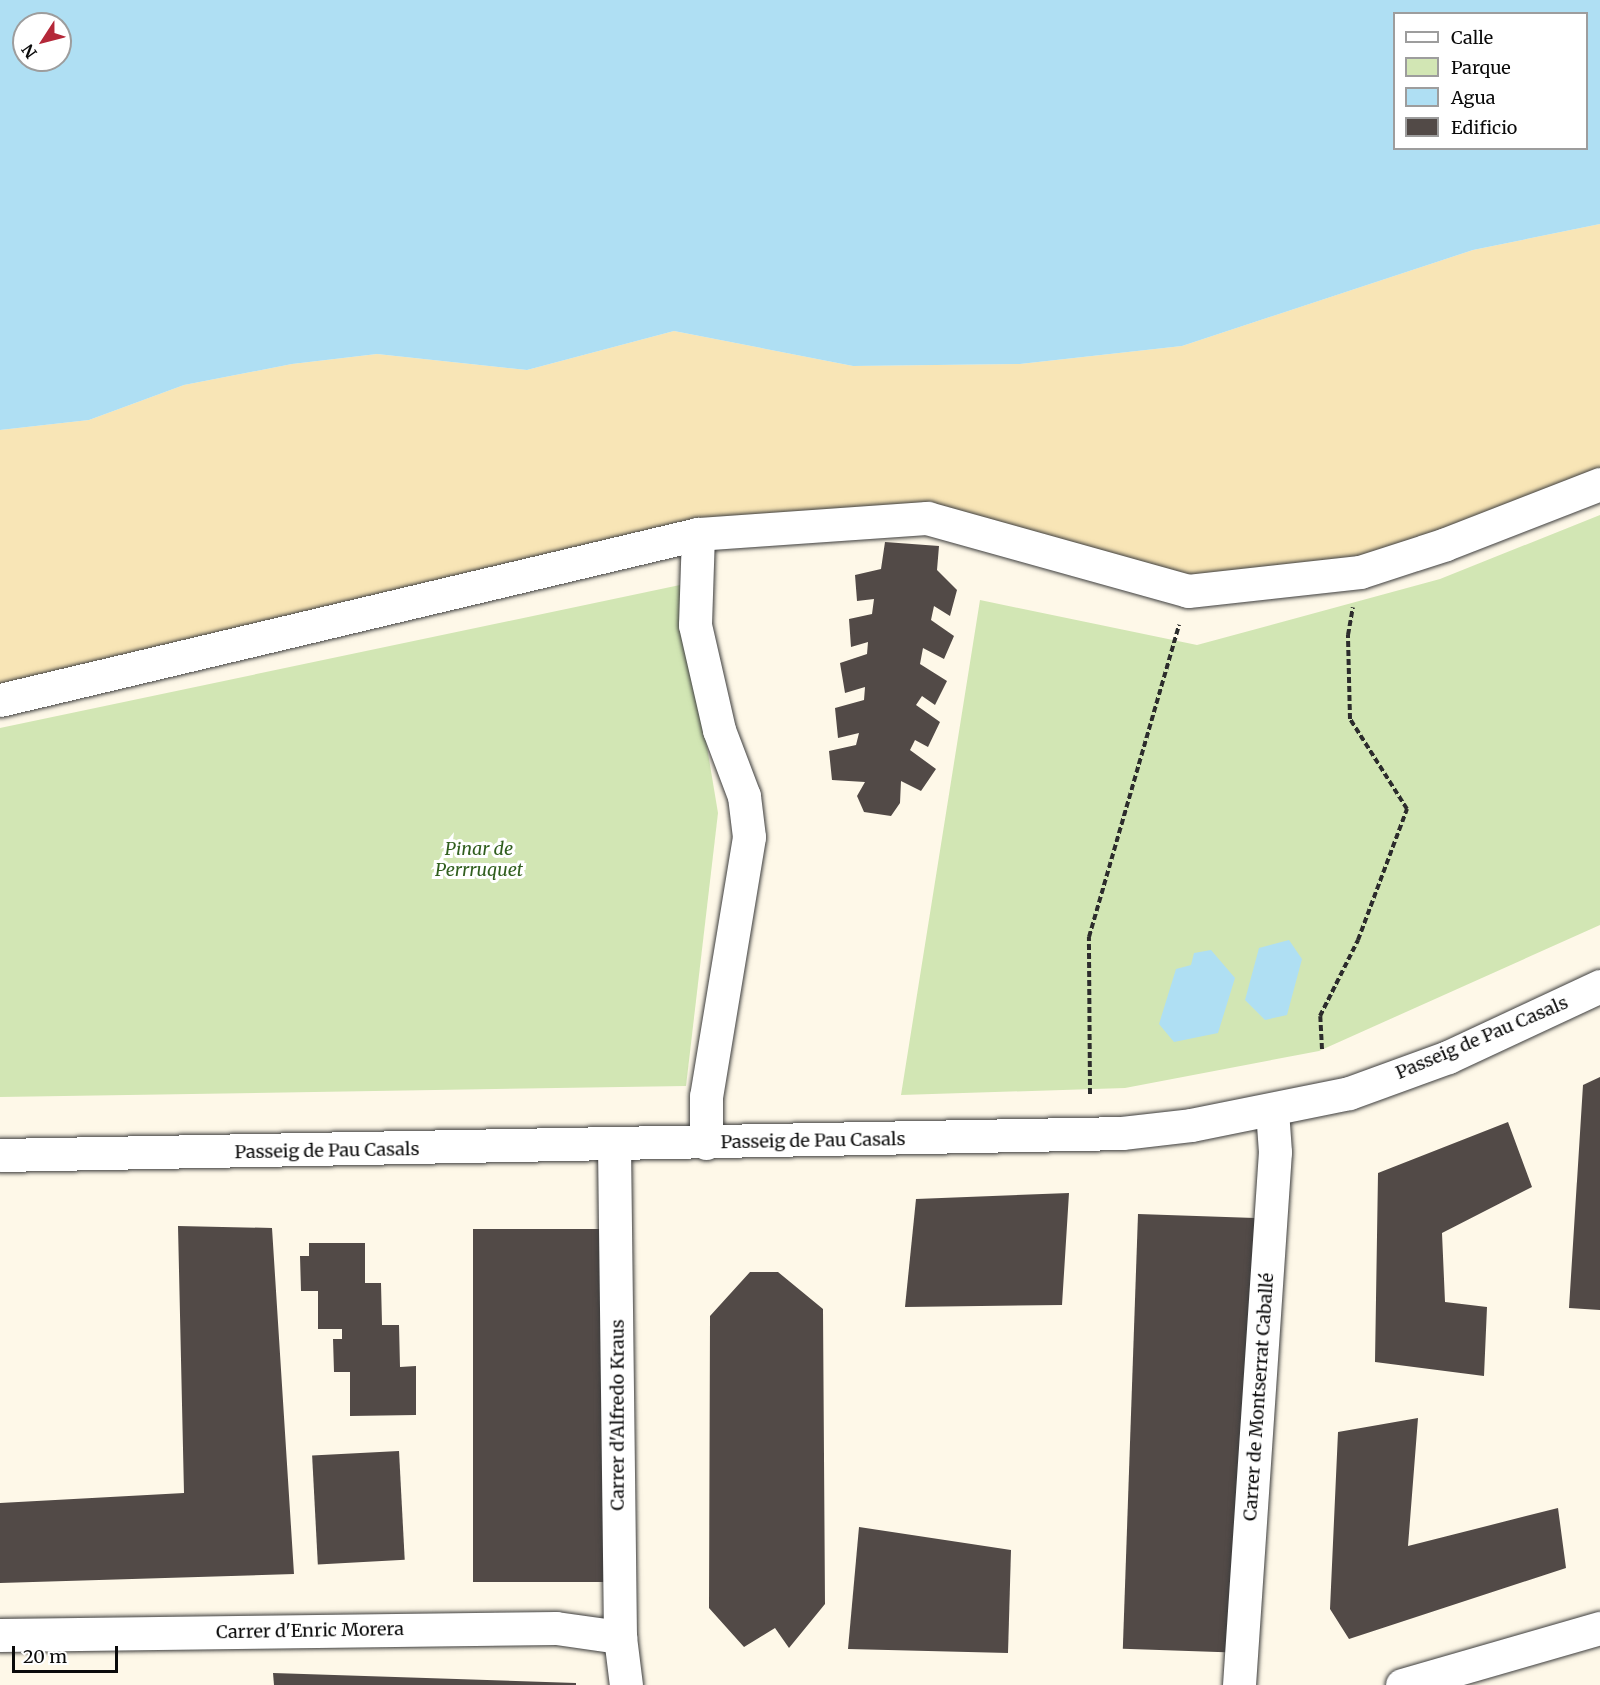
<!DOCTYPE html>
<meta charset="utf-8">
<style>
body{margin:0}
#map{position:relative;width:1600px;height:1685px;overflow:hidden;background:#fef8e8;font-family:Merriweather,serif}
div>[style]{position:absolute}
.green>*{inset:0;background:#d2e6b4}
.sand>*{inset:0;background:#f8e5b6}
.water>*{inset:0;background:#afdff3}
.building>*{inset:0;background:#524a47;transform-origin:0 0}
.path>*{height:4px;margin-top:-2px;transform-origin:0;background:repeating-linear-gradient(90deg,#2c2c2c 0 6px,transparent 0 9px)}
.roads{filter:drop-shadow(0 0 2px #3d3d3d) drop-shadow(0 0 2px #3d3d3d)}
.minor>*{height:33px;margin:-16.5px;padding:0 16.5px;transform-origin:16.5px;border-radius:16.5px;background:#fff}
span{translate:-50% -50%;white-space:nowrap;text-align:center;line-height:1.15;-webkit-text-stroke:6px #fff;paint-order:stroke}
.park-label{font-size:18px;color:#305e1e;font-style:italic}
.street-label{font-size:18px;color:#0a0a0a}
.legend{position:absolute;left:1393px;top:12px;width:195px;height:138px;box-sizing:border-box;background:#fff;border:2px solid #9d9d9d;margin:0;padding:8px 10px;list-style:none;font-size:18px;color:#0a0a0a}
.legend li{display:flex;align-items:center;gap:12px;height:30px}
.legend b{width:30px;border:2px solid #9d9d9d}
.north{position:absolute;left:12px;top:12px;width:60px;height:60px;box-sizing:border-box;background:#fff;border:2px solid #9d9d9d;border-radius:50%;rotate:234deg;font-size:16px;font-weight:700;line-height:24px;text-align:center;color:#0a0a0a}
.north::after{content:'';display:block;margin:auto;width:21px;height:27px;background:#b42839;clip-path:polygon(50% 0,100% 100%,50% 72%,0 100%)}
.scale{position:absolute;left:12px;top:1646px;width:106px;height:27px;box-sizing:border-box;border:3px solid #0a0a0a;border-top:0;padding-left:8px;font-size:18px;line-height:21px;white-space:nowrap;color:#0a0a0a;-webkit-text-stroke:4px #fff;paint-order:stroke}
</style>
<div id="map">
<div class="green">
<i style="clip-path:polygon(1600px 515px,1600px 925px,1319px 1051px,1125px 1088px,901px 1095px,980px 600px,1197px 645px,1440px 579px)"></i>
<i style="clip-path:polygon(680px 585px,718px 813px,686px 1086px,0 1097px,0 728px)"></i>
</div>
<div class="sand">
<i style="clip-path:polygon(1600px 224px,1600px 484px,1446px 544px,1188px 591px,927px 518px,698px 534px,0 700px,0 430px,89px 420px,184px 385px,292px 364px,377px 354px,527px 370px,674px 331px,853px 366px,1020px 364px,1182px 346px,1473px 250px)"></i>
</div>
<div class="water">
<i style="clip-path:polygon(evenodd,0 0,1600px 0,1600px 224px,1473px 250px,1182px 346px,1020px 364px,853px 366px,674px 331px,527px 370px,377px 354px,292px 364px,184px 385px,89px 420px,0 430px,0 0,1394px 14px,1586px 14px,1586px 148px,1394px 148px,1394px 14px,0 0,24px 24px,60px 24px,60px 60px,24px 60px,24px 24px)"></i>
<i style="clip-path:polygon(1289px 940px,1302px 959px,1287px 1015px,1265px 1020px,1245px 1000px,1259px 948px)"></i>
<i style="clip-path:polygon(1211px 950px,1235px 978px,1218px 1033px,1174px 1042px,1159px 1024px,1176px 969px,1191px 965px,1194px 953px)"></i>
</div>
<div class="building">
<i style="clip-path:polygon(885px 542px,939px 546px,937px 570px,957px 590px,950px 616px,934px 606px,931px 620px,954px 636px,944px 659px,923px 648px,920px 664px,947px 681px,935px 705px,922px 696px,916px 705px,940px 722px,928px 747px,915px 740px,910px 750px,936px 769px,921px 791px,901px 781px,900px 803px,891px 816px,864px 812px,857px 796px,865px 782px,832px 780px,829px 751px,856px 745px,859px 733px,838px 738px,835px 708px,864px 700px,865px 687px,845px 693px,840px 663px,867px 654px,868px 642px,851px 647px,849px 619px,872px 614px,874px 599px,857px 601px,855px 575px,881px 569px)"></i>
<i style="clip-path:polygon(1600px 1077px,1600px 1310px,1569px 1308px,1583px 1085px)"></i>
<i style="clip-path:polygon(1508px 1122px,1532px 1187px,1442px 1233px,1445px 1302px,1487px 1307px,1484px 1376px,1375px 1362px,1378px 1173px)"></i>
<i style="clip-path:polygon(1069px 1193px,1062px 1305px,905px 1307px,916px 1199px)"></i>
<i style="left:1138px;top:1214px;width:117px;height:435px;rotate:2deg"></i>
<i style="clip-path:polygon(178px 1226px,272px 1228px,294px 1574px,0 1583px,0 1503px,184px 1493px)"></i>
<i style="left:473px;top:1229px;width:131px;height:353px"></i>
<i style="clip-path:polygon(309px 1243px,365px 1243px,365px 1283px,381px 1283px,382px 1325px,399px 1325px,400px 1367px,416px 1366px,416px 1415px,350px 1416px,350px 1372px,334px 1372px,333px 1339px,342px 1339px,342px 1329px,318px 1329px,318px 1291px,301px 1291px,300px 1256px,309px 1256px)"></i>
<i style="clip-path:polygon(750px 1272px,778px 1272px,823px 1309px,825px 1604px,789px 1648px,775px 1628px,744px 1647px,709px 1608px,710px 1316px)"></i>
<i style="clip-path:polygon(1418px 1418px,1408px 1546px,1558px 1508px,1566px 1568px,1349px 1639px,1330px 1609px,1338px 1432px)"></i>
<i style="left:399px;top:1451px;width:109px;height:87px;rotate:87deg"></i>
<i style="clip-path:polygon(859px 1527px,1011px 1550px,1008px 1653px,848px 1649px)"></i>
<i style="clip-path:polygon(273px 1673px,576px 1683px,576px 1685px,274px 1685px)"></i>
</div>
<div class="path">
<i style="left:1322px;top:1049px;width:33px;rotate:-93deg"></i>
<i style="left:1320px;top:1016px;width:85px;rotate:-63.4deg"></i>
<i style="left:1358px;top:940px;width:140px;rotate:-69.5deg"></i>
<i style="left:1407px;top:809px;width:107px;rotate:-122.3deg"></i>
<i style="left:1350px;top:719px;width:84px;rotate:-91.4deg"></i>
<i style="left:1348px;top:635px;width:28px;rotate:-80deg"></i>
<i style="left:1090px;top:1094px;width:157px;rotate:-90.4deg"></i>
<i style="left:1089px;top:937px;width:325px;rotate:-73.9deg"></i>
</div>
<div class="roads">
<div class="minor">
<i style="left:698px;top:534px;width:91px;rotate:91.9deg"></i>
<i style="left:695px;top:625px;width:108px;rotate:77.1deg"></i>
<i style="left:719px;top:730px;width:71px;rotate:69.3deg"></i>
<i style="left:744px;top:796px;width:41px;rotate:83deg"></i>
<i style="left:749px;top:837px;width:263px;rotate:99.4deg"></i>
<i style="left:706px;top:1096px;width:47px;rotate:90deg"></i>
<i style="left:0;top:700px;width:717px;rotate:-13.38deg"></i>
<i style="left:698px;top:534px;width:230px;rotate:-4deg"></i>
<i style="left:927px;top:518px;width:271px;rotate:15.6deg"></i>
<i style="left:1188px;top:591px;width:173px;rotate:-6.3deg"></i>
<i style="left:1360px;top:572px;width:90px;rotate:-18deg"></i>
<i style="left:1446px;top:544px;width:165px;rotate:-21.3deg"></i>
<i style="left:614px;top:1145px;width:492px;rotate:89.3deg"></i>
<i style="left:620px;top:1637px;width:48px;rotate:82.9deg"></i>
<i style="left:0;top:1155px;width:1122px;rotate:-1.12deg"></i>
<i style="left:1122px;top:1133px;width:69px;rotate:-6.6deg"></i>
<i style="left:1191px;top:1125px;width:161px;rotate:-11.4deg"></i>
<i style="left:1349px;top:1093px;width:105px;rotate:-20deg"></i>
<i style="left:1448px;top:1057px;width:168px;rotate:-25deg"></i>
<i style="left:0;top:1635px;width:556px;rotate:-0.72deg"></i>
<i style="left:556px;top:1628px;width:65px;rotate:8deg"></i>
<i style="left:1239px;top:1685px;width:534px;rotate:-86.14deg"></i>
<i style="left:1275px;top:1152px;width:42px;rotate:-94.1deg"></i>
<i style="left:1402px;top:1685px;width:206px;rotate:-16.1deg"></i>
</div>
</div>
<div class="park-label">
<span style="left:479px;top:860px">Pinar de<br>Perrruquet</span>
</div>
<div class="street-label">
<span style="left:1482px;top:1038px;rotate:-23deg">Passeig de Pau Casals</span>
<span style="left:813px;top:1141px;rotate:-1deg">Passeig de Pau Casals</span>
<span style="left:327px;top:1151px;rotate:-1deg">Passeig de Pau Casals</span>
<span style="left:1259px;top:1397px;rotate:-86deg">Carrer de Montserrat Caballé</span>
<span style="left:618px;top:1415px;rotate:-90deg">Carrer d'Alfredo Kraus</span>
<span style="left:310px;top:1631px;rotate:-1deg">Carrer d'Enric Morera</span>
</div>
<ul class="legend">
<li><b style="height:8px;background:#fff"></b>Calle</li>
<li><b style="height:16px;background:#d2e6b4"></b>Parque</li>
<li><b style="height:16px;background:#afdff3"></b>Agua</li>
<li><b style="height:16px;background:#524a47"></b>Edificio</li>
</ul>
<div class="north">N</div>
<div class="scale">20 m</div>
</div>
